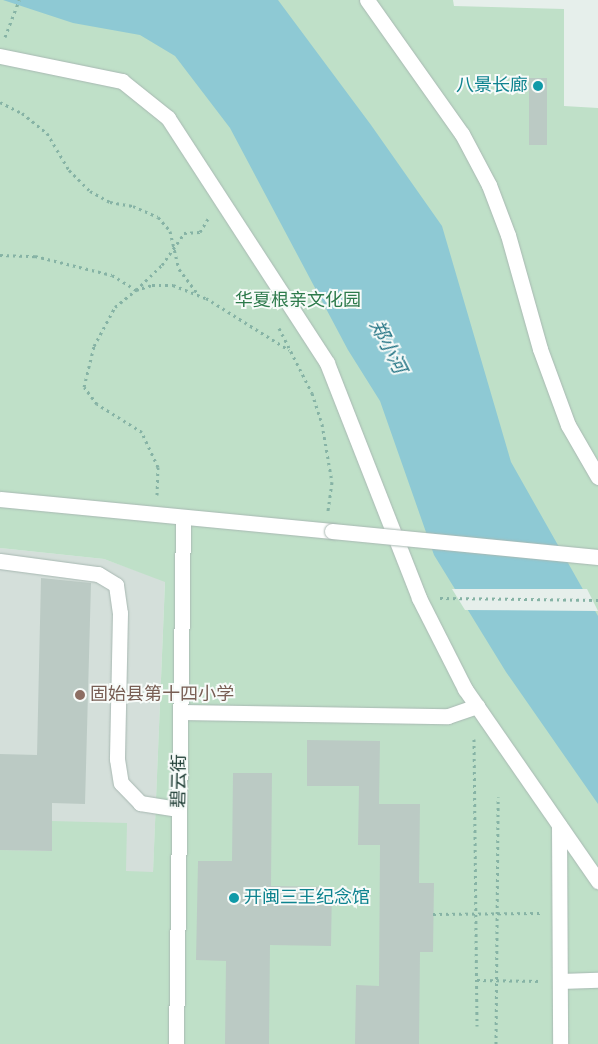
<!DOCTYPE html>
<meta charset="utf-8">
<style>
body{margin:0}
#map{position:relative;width:598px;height:1044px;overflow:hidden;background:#e6efeb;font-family:"Alegreya Sans","Noto Sans SC",sans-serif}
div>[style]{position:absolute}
.built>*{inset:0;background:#d4dfda}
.green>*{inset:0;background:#bfe0c8}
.water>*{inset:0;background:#8ec9d4}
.pier>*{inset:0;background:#e6efeb}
.building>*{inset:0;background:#bbcac4;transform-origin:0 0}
.path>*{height:3px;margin-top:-1.5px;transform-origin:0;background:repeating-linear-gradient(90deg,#86b3a5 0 2.5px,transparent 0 6.5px)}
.roads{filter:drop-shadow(0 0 1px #a8b8b2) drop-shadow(0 0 1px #a8b8b2)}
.minor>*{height:15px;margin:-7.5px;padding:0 7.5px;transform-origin:7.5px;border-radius:7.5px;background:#fff}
.bridges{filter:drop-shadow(0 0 1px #a8b8b2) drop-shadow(0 0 1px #a8b8b2)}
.minor-bridge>*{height:15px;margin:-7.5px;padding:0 7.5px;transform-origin:7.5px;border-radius:7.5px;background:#fff}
.dots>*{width:14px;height:14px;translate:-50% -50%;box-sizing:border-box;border:2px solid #f7fbf9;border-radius:50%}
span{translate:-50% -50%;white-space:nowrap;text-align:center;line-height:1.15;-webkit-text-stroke:4px #f7fbf9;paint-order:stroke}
.culture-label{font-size:18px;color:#0d838f}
.right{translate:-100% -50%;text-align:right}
.left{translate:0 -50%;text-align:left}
.park-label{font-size:18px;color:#2d7a4b}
.education-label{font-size:18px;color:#785e54}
.street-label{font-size:18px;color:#24423a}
.water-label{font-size:19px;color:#1c6f80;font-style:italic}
</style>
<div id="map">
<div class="built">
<i style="clip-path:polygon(0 548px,104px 559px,165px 581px,146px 1044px,0 1044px)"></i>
</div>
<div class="green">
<i style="clip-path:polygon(0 0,453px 0,454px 6px,564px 9px,564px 106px,598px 108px,598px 1044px,0 1044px,0 850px,51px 851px,52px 821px,127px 823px,126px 871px,153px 872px,165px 582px,104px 559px,0 548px)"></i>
</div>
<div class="water">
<i style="clip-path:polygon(3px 0,278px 0,371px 125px,442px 226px,511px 462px,598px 616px,598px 804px,506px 672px,434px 555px,380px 401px,348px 350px,230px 128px,175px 56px,140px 35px,73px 23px)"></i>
</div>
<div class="pier">
<i style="clip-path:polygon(452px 589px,587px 589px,598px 611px,465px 610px)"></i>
</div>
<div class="building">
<i style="left:529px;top:78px;width:18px;height:67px"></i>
<i style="clip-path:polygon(41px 578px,91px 583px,85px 804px,52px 803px,52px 851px,0 850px,0 754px,37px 755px)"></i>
<i style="clip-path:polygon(307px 740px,380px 741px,379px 804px,420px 804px,419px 883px,434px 883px,433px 952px,420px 952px,419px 1044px,355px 1044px,356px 985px,379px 986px,380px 845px,358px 845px,359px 786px,307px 786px)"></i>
<i style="clip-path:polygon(233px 773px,272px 773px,271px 886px,332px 887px,331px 946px,270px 945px,269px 1044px,225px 1044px,226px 961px,196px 960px,198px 861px,232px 861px)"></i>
</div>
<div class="path">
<i style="left:5px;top:37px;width:40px;rotate:-69deg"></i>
<i style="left:0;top:102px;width:25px;rotate:27deg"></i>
<i style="left:22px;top:113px;width:32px;rotate:39deg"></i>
<i style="left:47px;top:133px;width:43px;rotate:59.3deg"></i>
<i style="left:69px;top:170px;width:30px;rotate:45deg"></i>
<i style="left:90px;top:191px;width:23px;rotate:29deg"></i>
<i style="left:110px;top:202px;width:23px;rotate:10deg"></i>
<i style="left:133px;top:206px;width:27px;rotate:24deg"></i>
<i style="left:158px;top:217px;width:18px;rotate:49deg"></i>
<i style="left:170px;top:231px;width:39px;rotate:77deg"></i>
<i style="left:179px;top:269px;width:31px;rotate:53deg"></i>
<i style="left:0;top:255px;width:35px;rotate:2deg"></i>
<i style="left:35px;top:256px;width:79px;rotate:13.9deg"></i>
<i style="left:112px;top:275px;width:28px;rotate:32deg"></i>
<i style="left:136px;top:290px;width:36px;rotate:-44deg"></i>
<i style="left:162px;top:265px;width:39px;rotate:-55deg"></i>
<i style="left:184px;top:233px;width:16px;rotate:-4deg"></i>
<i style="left:200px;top:232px;width:17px;rotate:-59deg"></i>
<i style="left:279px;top:328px;width:73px;rotate:63.1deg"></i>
<i style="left:312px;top:393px;width:33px;rotate:72deg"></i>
<i style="left:322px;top:424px;width:59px;rotate:80.2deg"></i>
<i style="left:332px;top:482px;width:29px;rotate:98deg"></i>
<i style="left:157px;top:495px;width:28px;rotate:-88deg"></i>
<i style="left:158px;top:467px;width:38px;rotate:-115deg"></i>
<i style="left:142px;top:432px;width:53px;rotate:-148.1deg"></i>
<i style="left:97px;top:404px;width:21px;rotate:-127deg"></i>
<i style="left:84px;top:387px;width:42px;rotate:-76.3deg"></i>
<i style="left:94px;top:346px;width:44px;rotate:-61.7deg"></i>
<i style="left:115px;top:307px;width:27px;rotate:-39deg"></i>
<i style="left:136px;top:290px;width:17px;rotate:-17deg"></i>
<i style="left:152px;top:285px;width:21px"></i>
<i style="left:173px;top:285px;width:35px;rotate:22deg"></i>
<i style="left:206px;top:298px;width:98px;rotate:32.1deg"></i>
<i style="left:440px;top:598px;width:158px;rotate:0.7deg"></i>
<i style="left:474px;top:739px;width:287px;rotate:89.4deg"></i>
<i style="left:433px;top:914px;width:108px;rotate:-0.5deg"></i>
<i style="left:477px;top:980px;width:65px;rotate:0.9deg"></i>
<i style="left:496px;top:1044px;width:247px;rotate:-89.5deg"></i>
</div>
<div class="roads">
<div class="minor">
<i style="left:367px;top:0;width:164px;rotate:54.7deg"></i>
<i style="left:462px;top:134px;width:58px;rotate:62.1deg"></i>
<i style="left:489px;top:185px;width:53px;rotate:69.2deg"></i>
<i style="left:508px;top:235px;width:118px;rotate:74.3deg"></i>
<i style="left:540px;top:349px;width:81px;rotate:69.8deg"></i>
<i style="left:568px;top:425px;width:60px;rotate:60deg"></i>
<i style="left:0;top:56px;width:125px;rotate:11.6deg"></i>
<i style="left:122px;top:81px;width:59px;rotate:38.8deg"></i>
<i style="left:168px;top:118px;width:292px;rotate:57deg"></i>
<i style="left:327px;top:363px;width:252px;rotate:68.6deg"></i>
<i style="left:419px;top:598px;width:102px;rotate:63.2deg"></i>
<i style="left:465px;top:689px;width:234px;rotate:55.3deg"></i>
<i style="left:0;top:499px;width:334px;rotate:5.5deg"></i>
<i style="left:0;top:561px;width:99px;rotate:7.6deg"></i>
<i style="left:98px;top:574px;width:21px;rotate:31deg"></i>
<i style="left:116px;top:585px;width:28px;rotate:82deg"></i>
<i style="left:120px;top:613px;width:146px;rotate:91.2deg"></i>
<i style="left:117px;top:759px;width:24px;rotate:81deg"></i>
<i style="left:121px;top:783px;width:28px;rotate:46deg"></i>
<i style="left:140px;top:803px;width:39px;rotate:9deg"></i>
<i style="left:181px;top:712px;width:267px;rotate:0.9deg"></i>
<i style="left:448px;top:716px;width:31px;rotate:-19deg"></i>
<i style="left:559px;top:825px;width:219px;rotate:89.7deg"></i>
<i style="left:560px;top:981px;width:38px;rotate:-2deg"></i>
<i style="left:176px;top:1044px;width:526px;rotate:-89.24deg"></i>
</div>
</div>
<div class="bridges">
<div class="minor-bridge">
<i style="left:332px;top:531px;width:267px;rotate:5.6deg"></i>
</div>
</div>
<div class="dots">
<i style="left:538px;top:86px;background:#0f9aa8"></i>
<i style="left:80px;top:695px;background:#8d6e63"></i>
<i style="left:234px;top:898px;background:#0f9aa8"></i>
</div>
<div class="culture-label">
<span class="right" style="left:528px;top:86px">八景长廊</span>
<span class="left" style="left:244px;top:898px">开闽三王纪念馆</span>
</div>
<div class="park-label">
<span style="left:298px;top:301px">华夏根亲文化园</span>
</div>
<div class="education-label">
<span class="left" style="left:90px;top:695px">固始县第十四小学</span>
</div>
<div class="street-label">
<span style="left:180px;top:781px;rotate:-89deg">碧云街</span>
</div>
<div class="water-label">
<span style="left:387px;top:347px;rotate:63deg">郑小河</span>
</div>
</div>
